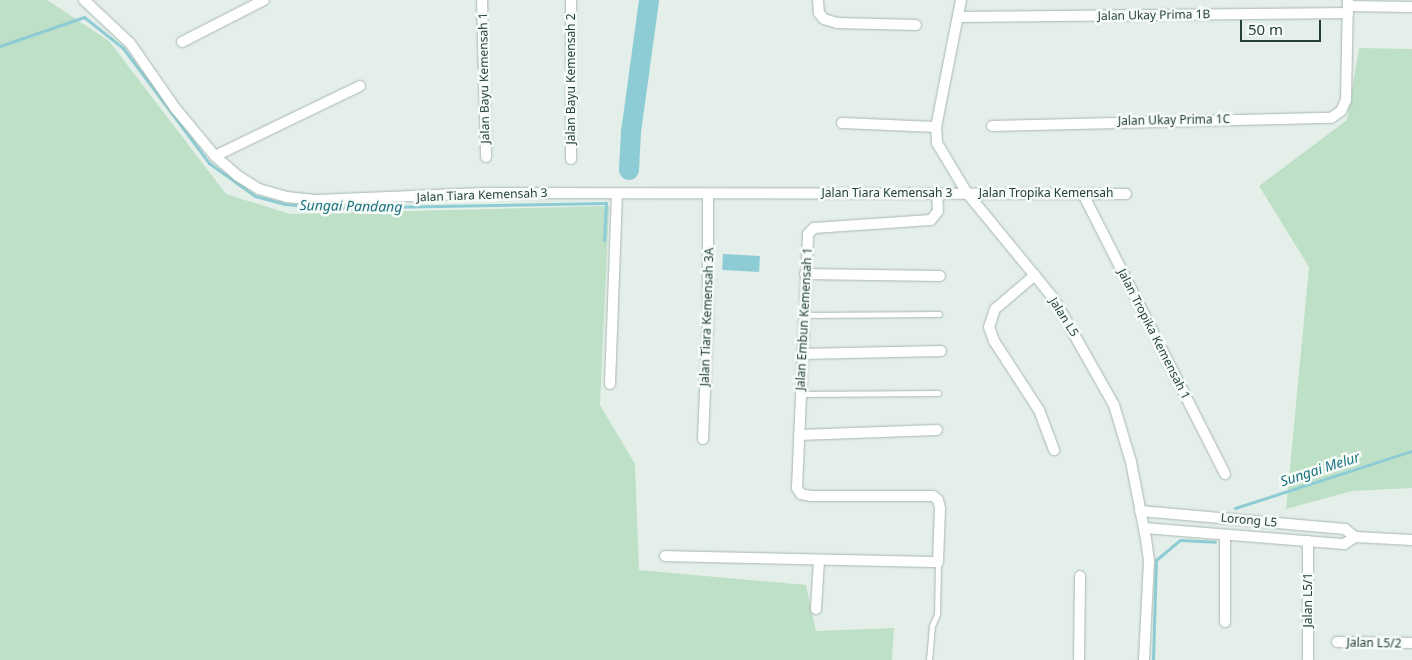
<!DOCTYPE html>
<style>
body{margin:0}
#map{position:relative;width:1412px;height:660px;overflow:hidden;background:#e5efea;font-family:"Noto Sans",sans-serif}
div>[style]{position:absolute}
.green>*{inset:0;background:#bee0c6}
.water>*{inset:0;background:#8dccd4;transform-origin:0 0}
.stream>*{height:3px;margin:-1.5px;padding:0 1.5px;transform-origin:1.5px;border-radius:1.5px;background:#8dccd4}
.river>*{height:20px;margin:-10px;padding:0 10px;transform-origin:10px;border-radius:10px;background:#8dccd4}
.roads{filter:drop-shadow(0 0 1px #a7b7b1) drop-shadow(0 0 1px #a7b7b1)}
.service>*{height:5px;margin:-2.5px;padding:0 2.5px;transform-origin:2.5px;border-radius:2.5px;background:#fff}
.minor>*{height:10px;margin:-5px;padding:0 5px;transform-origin:5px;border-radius:5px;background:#fff}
span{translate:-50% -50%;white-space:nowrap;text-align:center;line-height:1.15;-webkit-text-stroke:5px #f6fbf8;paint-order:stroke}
.street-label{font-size:12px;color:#234138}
.water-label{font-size:14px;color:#1b7380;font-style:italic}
.scale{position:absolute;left:1240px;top:20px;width:81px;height:22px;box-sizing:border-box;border:2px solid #234138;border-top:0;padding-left:6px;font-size:15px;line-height:18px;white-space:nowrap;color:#234138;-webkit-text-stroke:4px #f6fbf8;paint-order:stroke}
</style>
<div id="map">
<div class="green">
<i style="clip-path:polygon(0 0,47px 0,109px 41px,226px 194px,290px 214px,609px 206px,600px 405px,635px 464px,639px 570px,806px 585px,816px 631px,894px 628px,892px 660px,0 660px)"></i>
<i style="clip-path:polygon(1359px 48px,1412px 49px,1412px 488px,1352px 491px,1286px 509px,1309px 267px,1259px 186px,1347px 120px)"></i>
</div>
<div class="water">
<i style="left:723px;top:254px;width:37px;height:16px;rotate:3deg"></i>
</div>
<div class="stream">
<i style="left:0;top:46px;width:89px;rotate:-19deg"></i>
<i style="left:84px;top:17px;width:50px;rotate:38.5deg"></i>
<i style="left:123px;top:48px;width:144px;rotate:53.2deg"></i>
<i style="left:209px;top:163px;width:57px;rotate:35.7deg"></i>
<i style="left:255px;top:196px;width:31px;rotate:15deg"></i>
<i style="left:285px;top:204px;width:37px;rotate:6deg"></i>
<i style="left:322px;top:208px;width:284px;rotate:-1deg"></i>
<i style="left:606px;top:203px;width:37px;rotate:93deg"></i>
<i style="left:1235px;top:508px;width:186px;rotate:-17.9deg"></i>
<i style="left:1153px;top:660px;width:100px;rotate:-88.3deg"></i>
<i style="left:1156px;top:560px;width:31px;rotate:-40deg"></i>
<i style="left:1180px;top:540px;width:35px;rotate:3deg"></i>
</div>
<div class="river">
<i style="left:629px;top:170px;width:38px;rotate:-87deg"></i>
<i style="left:631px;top:132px;width:133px;rotate:-82.2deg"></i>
</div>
<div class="roads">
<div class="service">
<i style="left:805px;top:315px;width:134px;rotate:-0.4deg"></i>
<i style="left:801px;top:394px;width:137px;rotate:-0.4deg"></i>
<i style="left:929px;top:660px;width:34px;rotate:-85deg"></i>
<i style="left:932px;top:626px;width:13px;rotate:-67deg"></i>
<i style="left:937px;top:614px;width:52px;rotate:-88.9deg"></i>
</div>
<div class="minor">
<i style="left:84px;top:0;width:63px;rotate:43.1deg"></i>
<i style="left:130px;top:43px;width:79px;rotate:55.3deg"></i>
<i style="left:175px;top:108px;width:62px;rotate:50.2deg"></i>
<i style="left:215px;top:156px;width:30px;rotate:41deg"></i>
<i style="left:238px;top:176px;width:25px;rotate:32deg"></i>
<i style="left:259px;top:189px;width:29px;rotate:16deg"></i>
<i style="left:287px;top:197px;width:30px;rotate:6deg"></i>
<i style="left:317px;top:200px;width:167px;rotate:-2.4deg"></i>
<i style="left:484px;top:193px;width:642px;rotate:0.09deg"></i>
<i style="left:482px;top:0;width:157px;rotate:88.5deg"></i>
<i style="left:571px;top:0;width:159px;rotate:90deg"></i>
<i style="left:818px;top:0;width:13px;rotate:86deg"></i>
<i style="left:819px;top:13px;width:8px;rotate:50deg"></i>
<i style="left:824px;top:19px;width:14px;rotate:17deg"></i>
<i style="left:837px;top:23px;width:79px;rotate:1.5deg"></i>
<i style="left:961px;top:0;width:129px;rotate:101.1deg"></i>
<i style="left:936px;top:127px;width:16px;rotate:86deg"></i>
<i style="left:937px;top:143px;width:58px;rotate:59deg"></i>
<i style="left:967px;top:193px;width:137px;rotate:50.6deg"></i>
<i style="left:1054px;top:299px;width:122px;rotate:60.5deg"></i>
<i style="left:1114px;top:405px;width:59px;rotate:73.4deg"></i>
<i style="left:1131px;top:462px;width:78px;rotate:79deg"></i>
<i style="left:1146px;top:539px;width:22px;rotate:82deg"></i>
<i style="left:1149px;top:561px;width:99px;rotate:92.9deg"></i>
<i style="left:1348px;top:6px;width:64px;rotate:0.9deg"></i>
<i style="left:960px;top:17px;width:388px;rotate:-0.6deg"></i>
<i style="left:182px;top:42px;width:92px;rotate:-27.1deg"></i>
<i style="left:842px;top:123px;width:94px;rotate:2.4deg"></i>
<i style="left:992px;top:126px;width:339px;rotate:-1.4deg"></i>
<i style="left:1331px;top:118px;width:12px;rotate:-35deg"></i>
<i style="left:1341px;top:111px;width:12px;rotate:-66deg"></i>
<i style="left:1346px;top:100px;width:100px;rotate:-88.9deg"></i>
<i style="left:215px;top:156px;width:161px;rotate:-25.8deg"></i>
<i style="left:1083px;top:194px;width:314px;rotate:63.1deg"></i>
<i style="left:805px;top:274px;width:135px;rotate:0.8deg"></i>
<i style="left:1035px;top:275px;width:52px;rotate:139.6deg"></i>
<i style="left:995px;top:309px;width:19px;rotate:108deg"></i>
<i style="left:989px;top:327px;width:15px;rotate:70deg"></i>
<i style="left:994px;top:341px;width:82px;rotate:56.9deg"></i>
<i style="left:1039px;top:410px;width:43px;rotate:69.4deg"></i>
<i style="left:801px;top:354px;width:140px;rotate:-1.2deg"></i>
<i style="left:610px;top:384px;width:190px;rotate:-87.9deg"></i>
<i style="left:799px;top:435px;width:138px;rotate:-2.1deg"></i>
<i style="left:703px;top:439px;width:120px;rotate:-87.6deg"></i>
<i style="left:708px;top:319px;width:124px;rotate:-90deg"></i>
<i style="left:1140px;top:511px;width:206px;rotate:5deg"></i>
<i style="left:1345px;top:529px;width:13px;rotate:39deg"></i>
<i style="left:1144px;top:528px;width:201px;rotate:4.6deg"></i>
<i style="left:1344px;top:544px;width:13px;rotate:-32deg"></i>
<i style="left:1355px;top:537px;width:57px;rotate:3deg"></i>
<i style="left:1225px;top:535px;width:87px;rotate:90deg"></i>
<i style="left:665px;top:556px;width:273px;rotate:1.3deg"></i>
<i style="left:938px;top:562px;width:54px;rotate:-87.9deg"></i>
<i style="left:940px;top:508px;width:8px;rotate:-104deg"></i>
<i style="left:938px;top:500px;width:6px;rotate:-141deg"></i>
<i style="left:933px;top:496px;width:122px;rotate:180deg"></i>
<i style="left:811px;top:496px;width:10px;rotate:-169deg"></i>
<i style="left:801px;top:494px;width:7px;rotate:-124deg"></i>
<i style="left:797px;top:488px;width:254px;rotate:-87.5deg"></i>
<i style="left:808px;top:234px;width:8px;rotate:-45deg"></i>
<i style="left:814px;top:228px;width:117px;rotate:-3.9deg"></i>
<i style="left:931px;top:220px;width:11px;rotate:-52deg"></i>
<i style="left:938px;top:211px;width:18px;rotate:-93deg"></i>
<i style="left:816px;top:609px;width:49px;rotate:-86.5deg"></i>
<i style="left:1337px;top:642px;width:75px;rotate:0.8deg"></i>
<i style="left:1079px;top:660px;width:84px;rotate:-89.3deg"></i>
<i style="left:1308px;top:660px;width:119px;rotate:-90deg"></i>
</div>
</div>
<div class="street-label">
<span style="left:1154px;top:15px;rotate:-1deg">Jalan Ukay Prima 1B</span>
<span style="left:484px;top:78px;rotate:-91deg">Jalan Bayu Kemensah 1</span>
<span style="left:571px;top:79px;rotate:-90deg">Jalan Bayu Kemensah 2</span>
<span style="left:1174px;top:120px;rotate:-1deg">Jalan Ukay Prima 1C</span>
<span style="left:887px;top:193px">Jalan Tiara Kemensah 3</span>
<span style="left:1046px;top:193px">Jalan Tropika Kemensah</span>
<span style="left:482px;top:195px;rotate:-2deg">Jalan Tiara Kemensah 3</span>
<span style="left:707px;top:317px;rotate:-88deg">Jalan Tiara Kemensah 3A</span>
<span style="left:1064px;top:317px;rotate:58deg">Jalan L5</span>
<span style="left:804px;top:319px;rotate:-87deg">Jalan Embun Kemensah 1</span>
<span style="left:1154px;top:334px;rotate:63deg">Jalan Tropika Kemensah 1</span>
<span style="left:1249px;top:520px;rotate:5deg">Lorong L5</span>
<span style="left:1308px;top:600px;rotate:-90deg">Jalan L5/1</span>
<span style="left:1374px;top:643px;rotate:1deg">Jalan L5/2</span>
</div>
<div class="water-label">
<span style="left:351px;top:206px;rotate:1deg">Sungai Pandang</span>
<span style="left:1320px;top:469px;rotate:-18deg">Sungai Melur</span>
</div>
<div class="scale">50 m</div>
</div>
